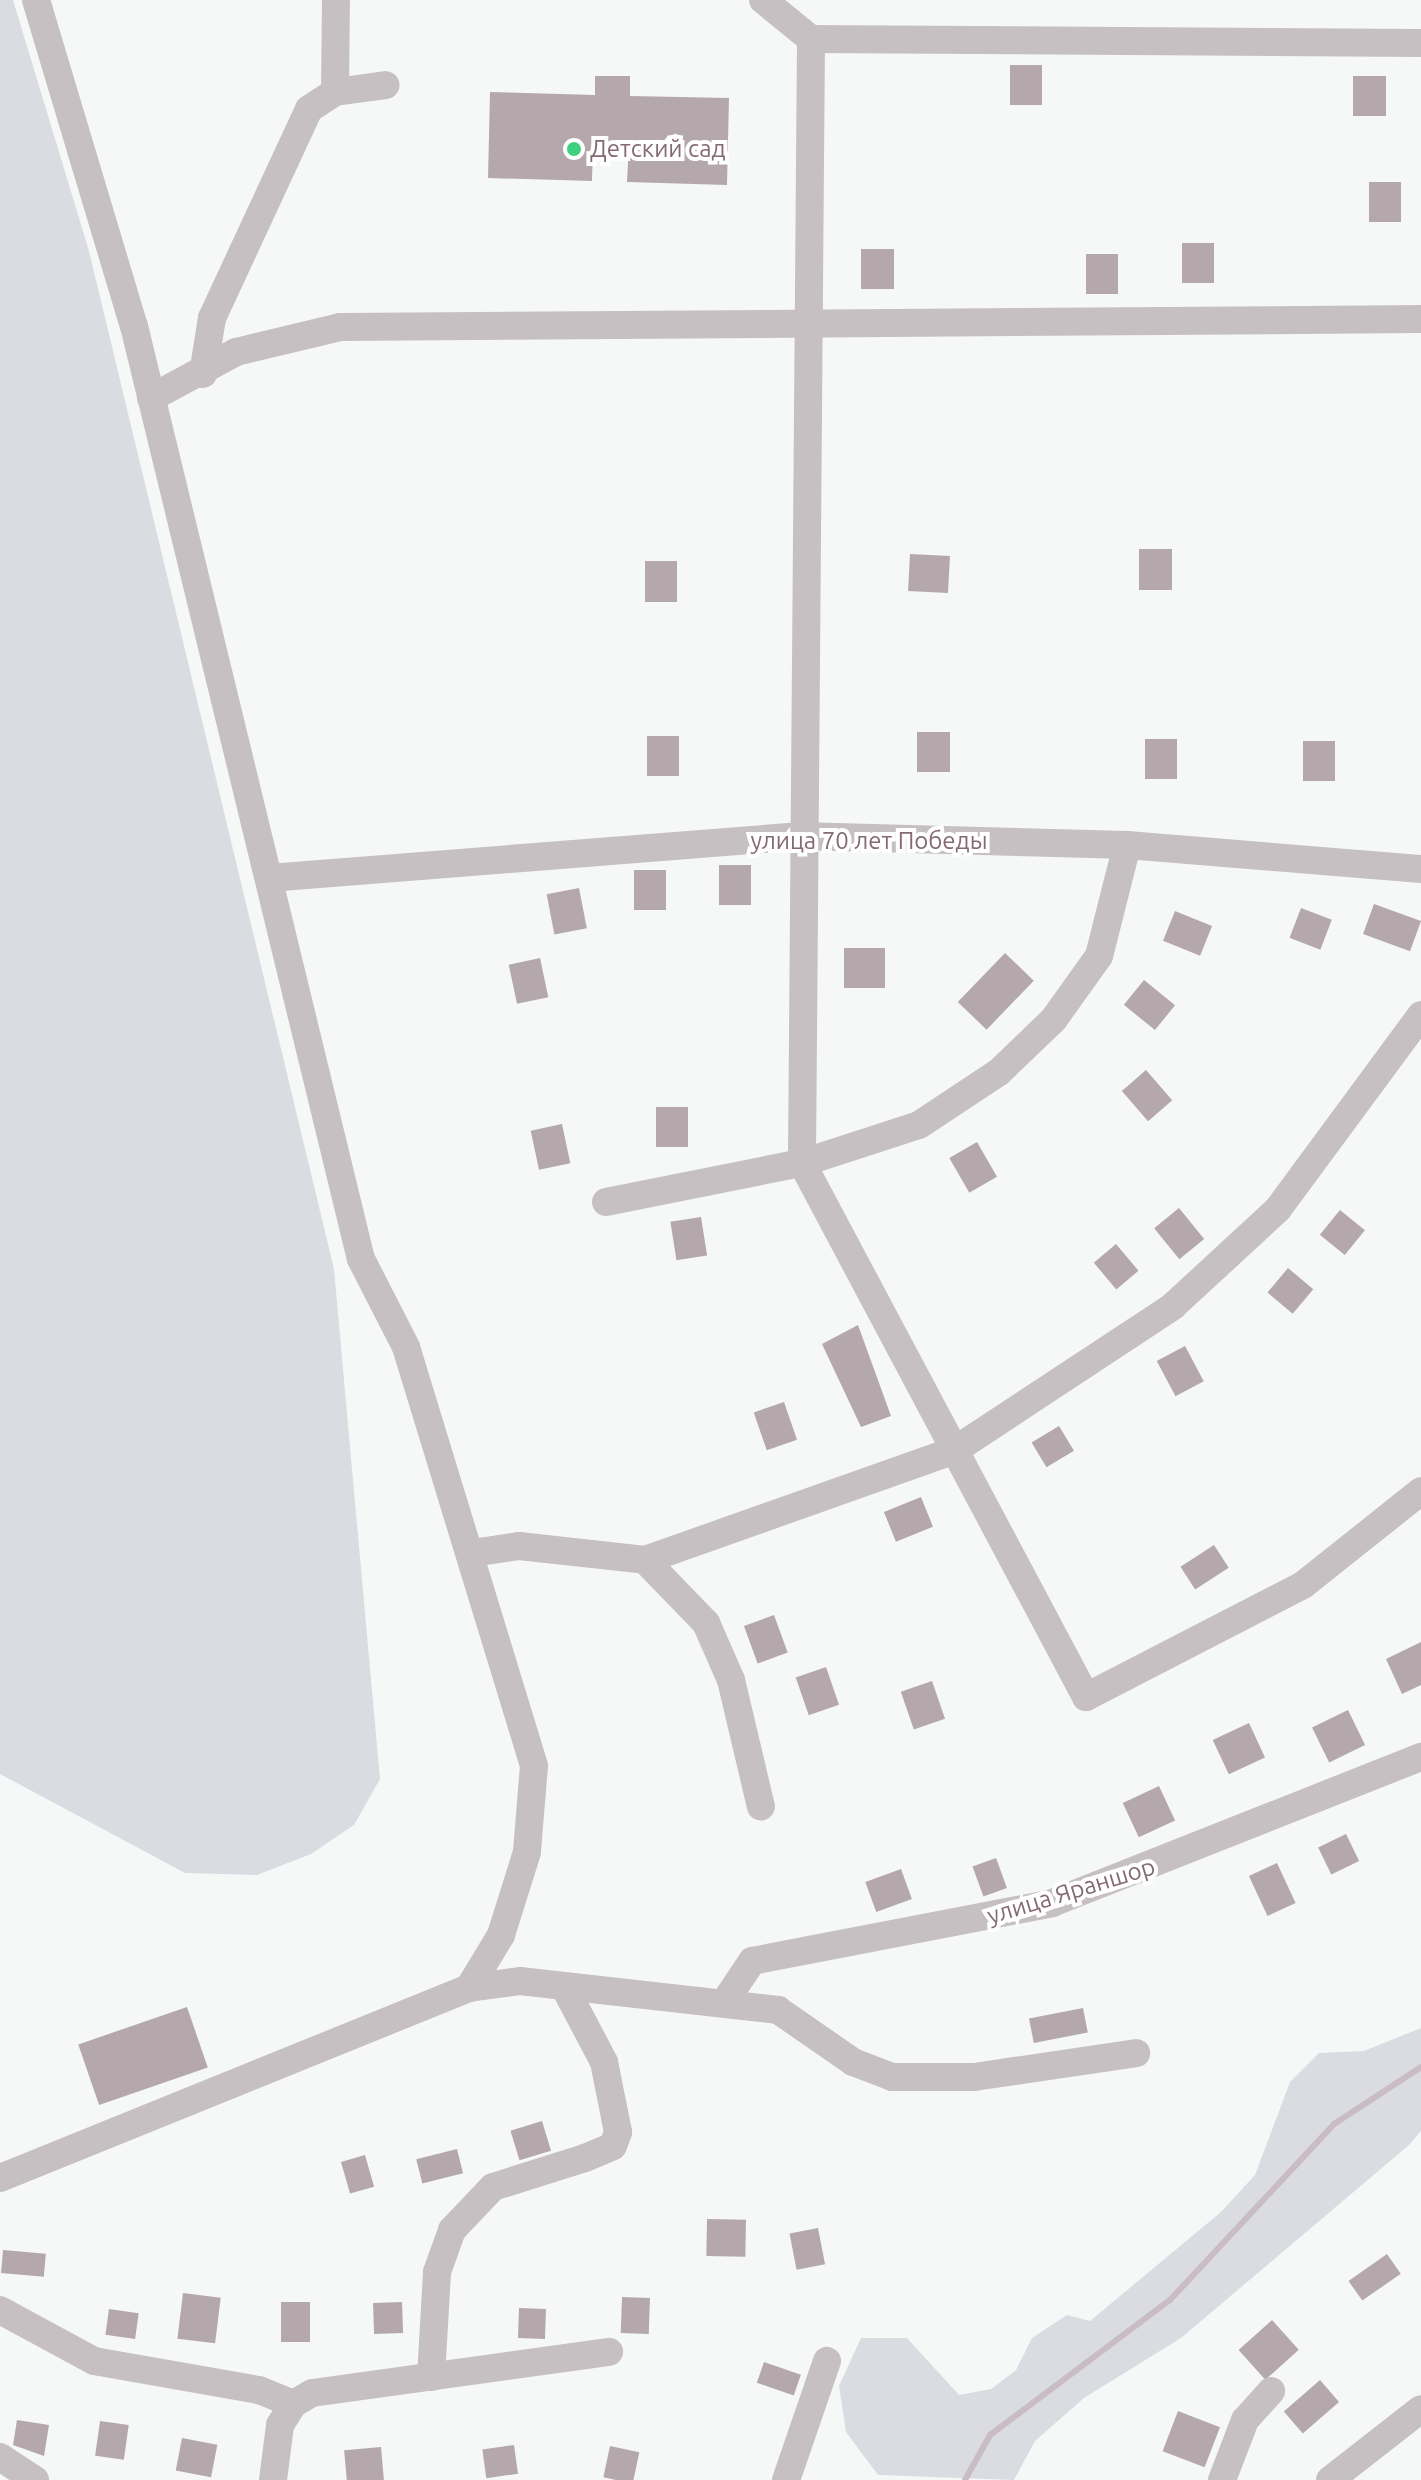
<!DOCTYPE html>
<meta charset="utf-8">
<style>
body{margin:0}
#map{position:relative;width:1421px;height:2480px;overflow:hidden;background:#f6f8f8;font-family:Ubuntu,sans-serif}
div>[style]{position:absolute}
.green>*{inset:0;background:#dbdce2}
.stream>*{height:6px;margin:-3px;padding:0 3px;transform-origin:3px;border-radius:3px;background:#c9bcc3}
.building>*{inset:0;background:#b4a8ac;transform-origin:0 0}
.minor>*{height:28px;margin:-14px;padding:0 14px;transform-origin:14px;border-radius:14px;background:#c7c0c2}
.dots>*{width:22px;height:22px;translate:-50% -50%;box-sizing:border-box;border:4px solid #fff;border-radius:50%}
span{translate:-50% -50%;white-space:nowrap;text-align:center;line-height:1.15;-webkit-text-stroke:8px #fff;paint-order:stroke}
.poi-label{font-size:24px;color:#846a73}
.left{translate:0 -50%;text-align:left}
.street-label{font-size:24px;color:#846a73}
</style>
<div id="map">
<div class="green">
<i style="clip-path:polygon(0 0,13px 0,89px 251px,334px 1269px,380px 1779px,354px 1825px,311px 1854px,257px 1875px,185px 1873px,0 1774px)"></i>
<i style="clip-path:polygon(1421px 2028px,1421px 2131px,1409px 2145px,1181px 2338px,1084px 2398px,1035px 2441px,1014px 2480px,878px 2475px,846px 2432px,839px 2386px,861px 2338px,907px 2338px,959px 2395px,991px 2389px,1016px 2370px,1032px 2338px,1067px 2315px,1090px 2321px,1221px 2212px,1255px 2175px,1290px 2082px,1319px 2053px,1364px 2051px)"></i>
</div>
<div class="stream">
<i style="left:965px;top:2480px;width:51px;rotate:-60.9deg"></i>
<i style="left:990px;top:2435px;width:225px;rotate:-36.9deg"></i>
<i style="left:1170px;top:2300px;width:241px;rotate:-47deg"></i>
<i style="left:1334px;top:2124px;width:104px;rotate:-33.2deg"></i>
</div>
<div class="building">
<i style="left:1010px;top:65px;width:32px;height:40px"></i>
<i style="clip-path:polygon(595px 76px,630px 76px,630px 96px,729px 98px,727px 185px,627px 182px,629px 143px,593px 142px,592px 181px,488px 178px,490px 92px,595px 95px)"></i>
<i style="left:1353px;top:76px;width:33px;height:40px"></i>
<i style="left:1369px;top:182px;width:32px;height:40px"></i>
<i style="left:1182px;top:243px;width:32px;height:40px"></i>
<i style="left:861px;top:249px;width:33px;height:40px"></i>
<i style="left:1086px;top:254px;width:32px;height:40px"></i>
<i style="left:1172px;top:549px;width:41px;height:33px;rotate:90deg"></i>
<i style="left:910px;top:554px;width:40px;height:37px;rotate:3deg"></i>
<i style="left:677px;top:561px;width:41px;height:32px;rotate:90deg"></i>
<i style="left:917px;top:732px;width:33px;height:40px"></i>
<i style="left:647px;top:736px;width:32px;height:40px"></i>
<i style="left:1145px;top:739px;width:32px;height:40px"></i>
<i style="left:1303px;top:741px;width:32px;height:40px"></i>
<i style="left:751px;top:865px;width:40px;height:32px;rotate:90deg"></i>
<i style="left:666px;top:870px;width:40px;height:32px;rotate:90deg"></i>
<i style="left:579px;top:888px;width:41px;height:33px;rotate:79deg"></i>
<i style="left:1374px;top:904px;width:50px;height:32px;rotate:20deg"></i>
<i style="left:1301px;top:908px;width:33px;height:32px;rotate:21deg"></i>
<i style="left:1175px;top:911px;width:40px;height:32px;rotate:22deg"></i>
<i style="left:844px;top:948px;width:41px;height:40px"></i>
<i style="left:1005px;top:953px;width:40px;height:68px;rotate:44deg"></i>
<i style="left:540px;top:958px;width:40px;height:32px;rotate:78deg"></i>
<i style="left:1144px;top:980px;width:40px;height:32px;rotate:39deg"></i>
<i style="left:1146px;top:1070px;width:40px;height:32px;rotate:49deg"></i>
<i style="left:656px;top:1107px;width:32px;height:40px"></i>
<i style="left:562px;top:1124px;width:40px;height:32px;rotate:78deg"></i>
<i style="left:977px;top:1142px;width:40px;height:32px;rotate:60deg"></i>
<i style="left:1179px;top:1208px;width:40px;height:32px;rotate:51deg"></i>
<i style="left:1340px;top:1210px;width:32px;height:32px;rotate:39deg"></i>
<i style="left:701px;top:1217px;width:39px;height:31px;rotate:81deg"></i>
<i style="left:1116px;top:1244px;width:35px;height:29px;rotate:50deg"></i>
<i style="left:1288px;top:1268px;width:33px;height:32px;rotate:40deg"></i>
<i style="clip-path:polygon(858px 1325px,891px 1416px,861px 1427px,822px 1344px)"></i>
<i style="left:1185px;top:1346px;width:40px;height:32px;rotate:62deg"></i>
<i style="left:784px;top:1402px;width:40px;height:32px;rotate:71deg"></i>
<i style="left:1059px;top:1426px;width:29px;height:32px;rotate:59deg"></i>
<i style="left:921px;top:1497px;width:32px;height:40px;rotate:68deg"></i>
<i style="left:1214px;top:1545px;width:27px;height:40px;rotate:57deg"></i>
<i style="left:774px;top:1615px;width:40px;height:32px;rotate:70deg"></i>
<i style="clip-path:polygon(1421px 1642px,1421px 1685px,1402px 1694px,1386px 1659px)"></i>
<i style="left:826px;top:1667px;width:40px;height:32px;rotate:71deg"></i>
<i style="left:932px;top:1681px;width:40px;height:33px;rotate:71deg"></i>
<i style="left:1348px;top:1710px;width:39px;height:40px;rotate:64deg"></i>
<i style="left:1249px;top:1723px;width:38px;height:40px;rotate:65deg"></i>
<i style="left:1159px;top:1786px;width:38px;height:40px;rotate:65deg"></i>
<i style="left:1346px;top:1834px;width:30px;height:31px;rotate:64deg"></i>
<i style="left:996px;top:1858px;width:32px;height:25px;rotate:70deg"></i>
<i style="left:1277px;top:1863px;width:44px;height:31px;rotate:65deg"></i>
<i style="left:901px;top:1869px;width:32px;height:38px;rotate:70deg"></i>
<i style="left:187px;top:2007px;width:64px;height:115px;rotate:71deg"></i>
<i style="left:1083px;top:2008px;width:25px;height:55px;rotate:79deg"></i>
<i style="left:542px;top:2121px;width:31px;height:33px;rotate:73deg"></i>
<i style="left:457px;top:2149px;width:25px;height:42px;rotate:76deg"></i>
<i style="left:365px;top:2155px;width:33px;height:25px;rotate:74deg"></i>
<i style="left:707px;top:2219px;width:39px;height:37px;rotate:1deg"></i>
<i style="left:818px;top:2228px;width:37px;height:29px;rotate:79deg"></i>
<i style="left:3px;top:2250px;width:43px;height:23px;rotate:5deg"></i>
<i style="left:1387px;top:2254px;width:24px;height:47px;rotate:55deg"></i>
<i style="left:183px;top:2293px;width:38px;height:46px;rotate:7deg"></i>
<i style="left:622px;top:2297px;width:28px;height:36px;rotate:2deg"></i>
<i style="left:281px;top:2302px;width:29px;height:40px"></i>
<i style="left:402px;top:2302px;width:31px;height:29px;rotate:88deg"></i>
<i style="left:519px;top:2308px;width:27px;height:30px;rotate:2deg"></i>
<i style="left:109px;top:2309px;width:30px;height:26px;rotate:8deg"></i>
<i style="left:1272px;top:2320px;width:40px;height:45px;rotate:48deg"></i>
<i style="left:764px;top:2362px;width:39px;height:22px;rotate:19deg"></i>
<i style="left:1320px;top:2380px;width:29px;height:48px;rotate:49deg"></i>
<i style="left:1178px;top:2411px;width:45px;height:43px;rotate:21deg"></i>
<i style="clip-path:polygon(17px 2420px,49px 2425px,44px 2456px,13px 2445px)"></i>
<i style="left:100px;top:2421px;width:29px;height:35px;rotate:8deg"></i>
<i style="left:182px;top:2438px;width:36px;height:33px;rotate:11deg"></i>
<i style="left:514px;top:2445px;width:29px;height:32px;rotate:82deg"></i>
<i style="left:610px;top:2446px;width:30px;height:32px;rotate:12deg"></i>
<i style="left:381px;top:2447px;width:33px;height:37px;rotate:85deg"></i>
</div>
<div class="minor">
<i style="left:36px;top:0;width:340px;rotate:73.3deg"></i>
<i style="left:134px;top:326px;width:960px;rotate:76.33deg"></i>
<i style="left:361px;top:1259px;width:99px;rotate:62.9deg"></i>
<i style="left:406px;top:1347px;width:438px;rotate:73deg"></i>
<i style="left:534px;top:1766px;width:86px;rotate:94.7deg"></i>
<i style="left:527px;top:1852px;width:87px;rotate:107.4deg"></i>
<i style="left:501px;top:1935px;width:62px;rotate:121.1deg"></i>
<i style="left:763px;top:0;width:62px;rotate:39.1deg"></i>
<i style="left:811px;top:39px;width:610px;rotate:0.38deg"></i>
<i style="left:811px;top:39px;width:1124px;rotate:90.46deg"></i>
<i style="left:802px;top:1163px;width:605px;rotate:61.99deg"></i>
<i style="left:1086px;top:1697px;width:244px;rotate:-27.3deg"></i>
<i style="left:1303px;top:1585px;width:151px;rotate:-38.5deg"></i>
<i style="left:335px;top:92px;width:92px;rotate:-89.4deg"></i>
<i style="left:203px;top:374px;width:57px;rotate:-80.9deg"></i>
<i style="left:212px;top:318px;width:230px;rotate:-65.1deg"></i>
<i style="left:309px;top:109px;width:31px;rotate:-33deg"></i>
<i style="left:335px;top:92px;width:51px;rotate:-7.8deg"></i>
<i style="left:151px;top:398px;width:97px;rotate:-28.4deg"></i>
<i style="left:236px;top:352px;width:107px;rotate:-13.5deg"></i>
<i style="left:340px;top:327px;width:1081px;rotate:-0.42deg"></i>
<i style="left:269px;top:878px;width:534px;rotate:-4.51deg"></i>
<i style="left:801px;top:836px;width:326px;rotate:1.6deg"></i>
<i style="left:1127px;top:845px;width:295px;rotate:4.7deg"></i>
<i style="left:606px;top:1202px;width:200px;rotate:-11.3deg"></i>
<i style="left:802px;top:1163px;width:123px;rotate:-18deg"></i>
<i style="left:919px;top:1125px;width:96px;rotate:-33.5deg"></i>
<i style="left:999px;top:1072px;width:76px;rotate:-43.9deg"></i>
<i style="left:1054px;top:1019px;width:77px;rotate:-54.5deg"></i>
<i style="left:1099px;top:956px;width:114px;rotate:-75.8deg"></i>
<i style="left:472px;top:1553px;width:48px;rotate:-8.5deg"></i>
<i style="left:519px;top:1546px;width:127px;rotate:6.3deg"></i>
<i style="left:645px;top:1560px;width:329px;rotate:-19.5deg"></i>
<i style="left:955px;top:1450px;width:261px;rotate:-33.4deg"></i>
<i style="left:1173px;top:1306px;width:143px;rotate:-42.7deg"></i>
<i style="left:1278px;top:1209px;width:241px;rotate:-53.6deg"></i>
<i style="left:645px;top:1560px;width:88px;rotate:45.9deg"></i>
<i style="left:706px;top:1623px;width:62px;rotate:66.3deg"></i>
<i style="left:731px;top:1680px;width:130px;rotate:76.7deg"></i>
<i style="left:726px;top:2000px;width:47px;rotate:-56.3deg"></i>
<i style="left:752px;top:1961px;width:306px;rotate:-10.9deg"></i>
<i style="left:1052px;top:1903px;width:397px;rotate:-21.6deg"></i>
<i style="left:0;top:2178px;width:506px;rotate:-22.05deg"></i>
<i style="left:469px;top:1988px;width:51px;rotate:-7.8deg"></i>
<i style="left:520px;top:1981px;width:260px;rotate:6.4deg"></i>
<i style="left:778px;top:2010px;width:91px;rotate:34.7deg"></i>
<i style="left:853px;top:2062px;width:42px;rotate:21deg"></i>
<i style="left:892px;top:2077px;width:82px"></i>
<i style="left:974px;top:2077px;width:164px;rotate:-8.4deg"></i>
<i style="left:0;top:2310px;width:107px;rotate:28.5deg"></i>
<i style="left:94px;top:2361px;width:168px;rotate:10deg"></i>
<i style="left:259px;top:2390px;width:37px;rotate:22deg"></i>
<i style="left:431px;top:2377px;width:105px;rotate:-86.7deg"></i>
<i style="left:437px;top:2272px;width:45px;rotate:-70.3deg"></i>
<i style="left:452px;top:2230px;width:59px;rotate:-46.4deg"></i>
<i style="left:493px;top:2187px;width:96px;rotate:-17.5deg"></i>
<i style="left:585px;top:2158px;width:30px;rotate:-23deg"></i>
<i style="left:613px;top:2146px;width:15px;rotate:-70deg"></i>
<i style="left:618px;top:2132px;width:71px;rotate:-101.3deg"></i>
<i style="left:604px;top:2062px;width:81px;rotate:-117.8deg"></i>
<i style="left:0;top:2457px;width:42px;rotate:33.3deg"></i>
<i style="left:273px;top:2480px;width:55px;rotate:-82.7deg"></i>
<i style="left:280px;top:2425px;width:25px;rotate:-58deg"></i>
<i style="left:293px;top:2404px;width:22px;rotate:-30deg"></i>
<i style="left:312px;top:2393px;width:300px;rotate:-7.9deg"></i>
<i style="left:786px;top:2480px;width:126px;rotate:-71deg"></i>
<i style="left:1222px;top:2480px;width:64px;rotate:-69deg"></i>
<i style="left:1245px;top:2420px;width:39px;rotate:-48deg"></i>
<i style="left:1330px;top:2480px;width:115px;rotate:-38deg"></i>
</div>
<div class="dots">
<i style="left:574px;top:149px;background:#3dd27f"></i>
</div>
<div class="poi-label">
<span class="left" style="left:590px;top:149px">Детский сад</span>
</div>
<div class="street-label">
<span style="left:869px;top:841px">улица 70 лет Победы</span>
<span style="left:1071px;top:1891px;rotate:-17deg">улица Яраншор</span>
</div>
</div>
